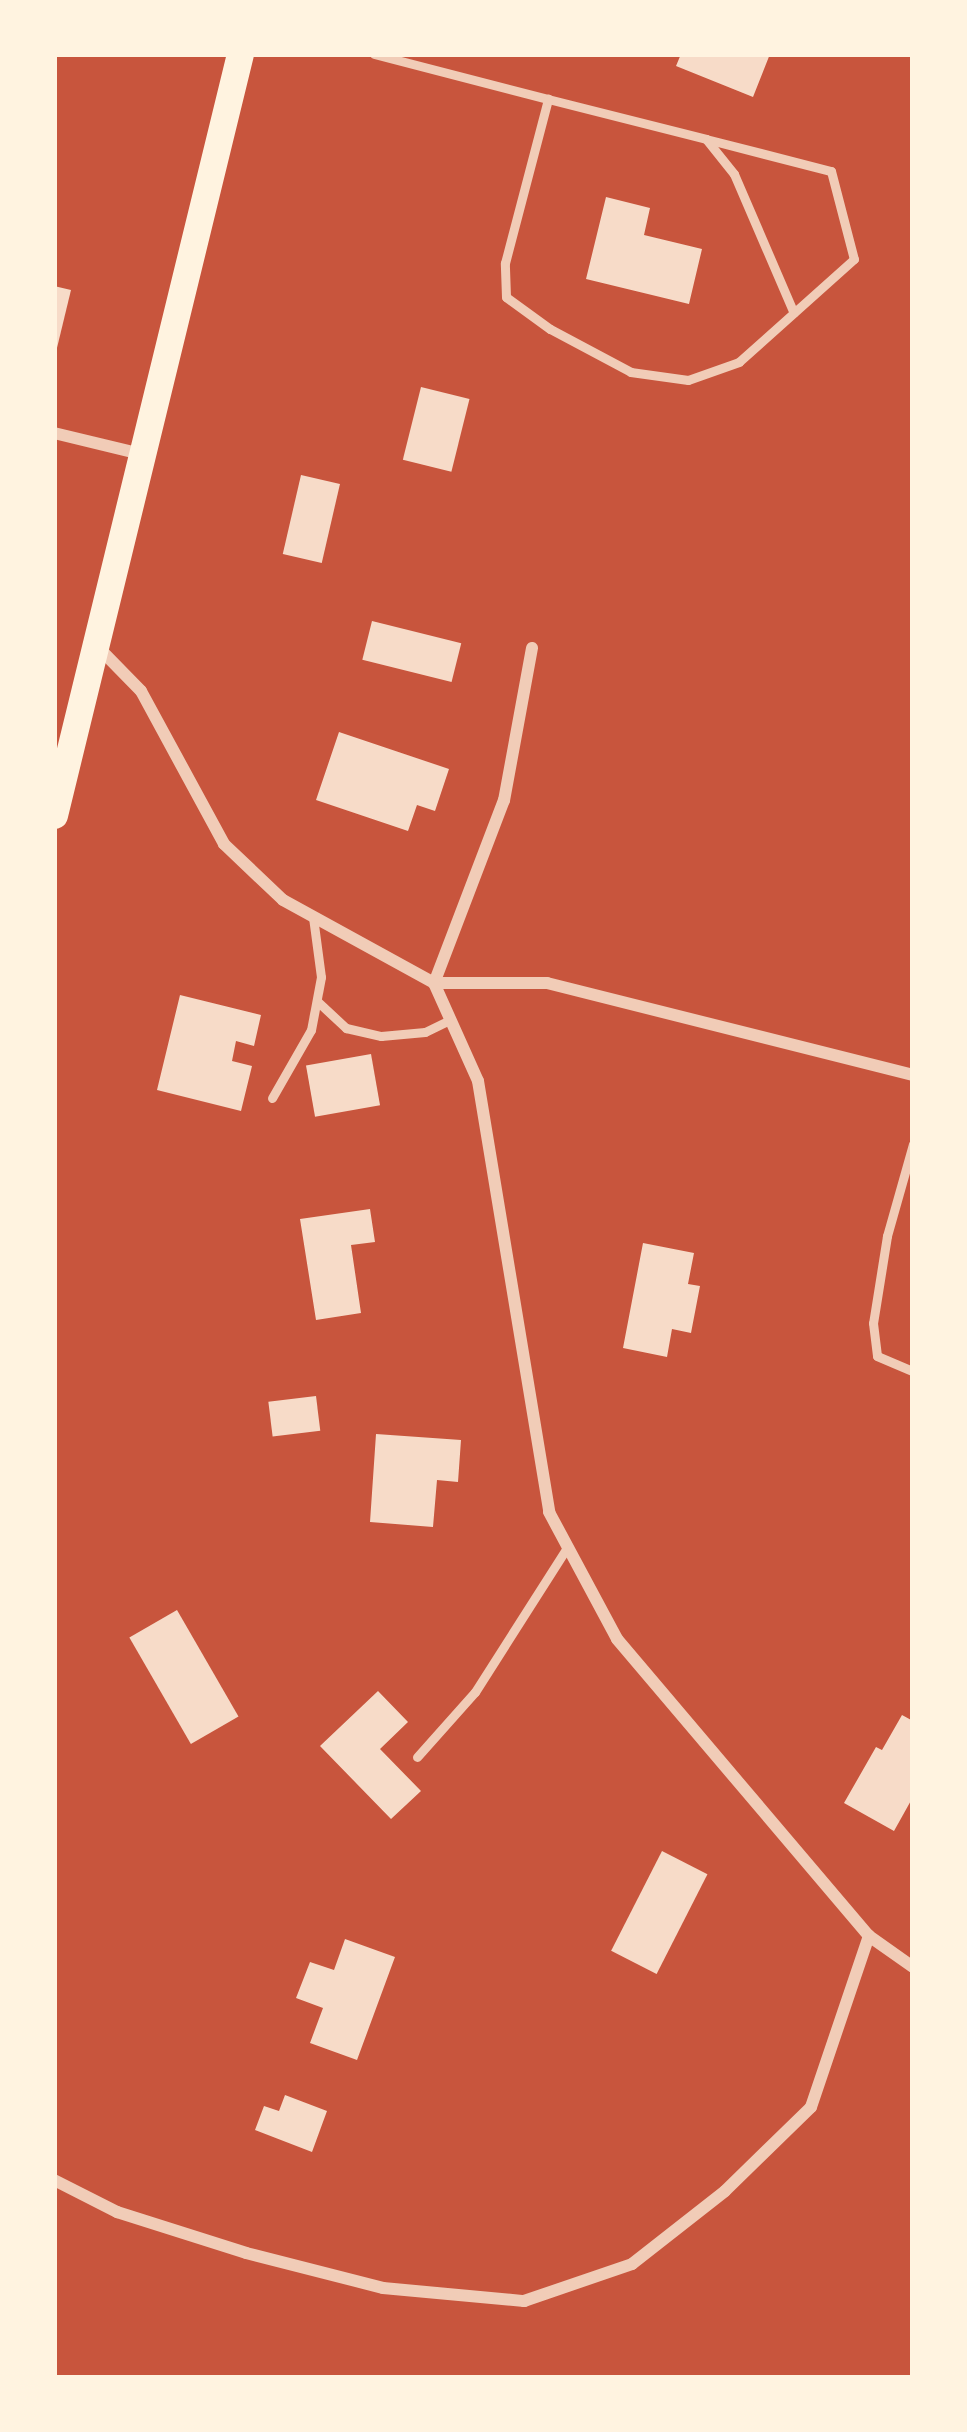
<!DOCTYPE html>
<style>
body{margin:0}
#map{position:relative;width:967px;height:2432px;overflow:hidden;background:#c8553d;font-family:Figtree,sans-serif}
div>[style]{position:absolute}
.building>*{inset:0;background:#f7dbc8;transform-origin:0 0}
.service>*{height:9px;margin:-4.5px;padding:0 4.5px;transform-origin:4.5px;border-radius:4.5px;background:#f1ccb7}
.minor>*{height:12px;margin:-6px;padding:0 6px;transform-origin:6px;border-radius:6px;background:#f1ccb7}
.primary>*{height:27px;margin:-13.5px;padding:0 13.5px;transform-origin:13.5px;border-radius:13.5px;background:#fff3e0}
span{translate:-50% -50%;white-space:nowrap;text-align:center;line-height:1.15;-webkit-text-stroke:12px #fff3e0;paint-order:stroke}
.frame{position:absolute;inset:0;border:57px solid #fff3e0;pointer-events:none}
</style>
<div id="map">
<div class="building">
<i style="clip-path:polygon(681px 54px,723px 57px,770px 54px,753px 97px,676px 66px)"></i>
<i style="clip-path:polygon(606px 197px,650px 208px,644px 235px,702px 249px,689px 304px,586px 279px)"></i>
<i style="clip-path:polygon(54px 286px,71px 290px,56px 352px,54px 352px)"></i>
<i style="left:421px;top:387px;width:50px;height:75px;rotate:14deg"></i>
<i style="left:301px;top:475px;width:40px;height:81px;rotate:13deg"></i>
<i style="left:372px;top:621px;width:92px;height:40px;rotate:14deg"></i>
<i style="clip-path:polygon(339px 732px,449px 769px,435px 811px,417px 805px,408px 831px,316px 800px)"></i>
<i style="clip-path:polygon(180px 995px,261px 1015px,254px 1046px,236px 1041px,232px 1061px,252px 1066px,241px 1111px,157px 1090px)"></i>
<i style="left:371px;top:1054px;width:52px;height:66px;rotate:80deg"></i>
<i style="clip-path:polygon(370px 1209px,375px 1242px,351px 1245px,361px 1313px,316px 1320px,300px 1219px)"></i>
<i style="clip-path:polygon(643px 1243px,694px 1253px,688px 1284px,700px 1286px,691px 1333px,672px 1329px,667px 1357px,623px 1348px)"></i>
<i style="left:316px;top:1396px;width:35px;height:48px;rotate:83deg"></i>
<i style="clip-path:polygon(376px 1434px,461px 1440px,458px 1482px,437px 1480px,433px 1527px,370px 1522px)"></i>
<i style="left:177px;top:1610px;width:123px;height:55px;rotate:60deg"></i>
<i style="clip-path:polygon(378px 1691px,408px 1722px,380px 1749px,421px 1791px,391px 1819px,320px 1746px)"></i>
<i style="clip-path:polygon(902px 1715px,913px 1721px,913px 1797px,894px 1831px,844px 1803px,876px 1747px,882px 1750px)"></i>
<i style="left:662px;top:1851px;width:51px;height:112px;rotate:27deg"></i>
<i style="clip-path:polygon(345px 1939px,395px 1957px,357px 2060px,310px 2043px,323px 2008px,296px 1998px,310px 1962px,334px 1970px)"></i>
<i style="clip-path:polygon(285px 2095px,327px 2111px,312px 2152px,255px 2130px,264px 2106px,279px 2111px)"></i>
</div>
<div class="service">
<i style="left:374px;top:54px;width:180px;rotate:14.5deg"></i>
<i style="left:548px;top:99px;width:163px;rotate:14.2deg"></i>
<i style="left:706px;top:139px;width:129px;rotate:14.4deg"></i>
<i style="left:831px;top:171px;width:91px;rotate:75.4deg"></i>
<i style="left:854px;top:259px;width:154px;rotate:138.2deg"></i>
<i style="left:739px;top:362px;width:54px;rotate:160.6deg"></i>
<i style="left:688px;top:380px;width:58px;rotate:-172deg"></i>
<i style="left:631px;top:372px;width:92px;rotate:-152deg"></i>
<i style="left:550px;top:329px;width:54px;rotate:-144deg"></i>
<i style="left:506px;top:297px;width:34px;rotate:-92deg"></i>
<i style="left:505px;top:263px;width:170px;rotate:-75.3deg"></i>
<i style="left:706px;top:139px;width:45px;rotate:51.3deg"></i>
<i style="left:734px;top:174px;width:151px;rotate:66.7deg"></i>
<i style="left:317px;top:1001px;width:40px;rotate:43deg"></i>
<i style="left:346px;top:1028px;width:36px;rotate:13deg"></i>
<i style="left:381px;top:1036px;width:44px;rotate:-5.2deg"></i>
<i style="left:425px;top:1032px;width:28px;rotate:-26deg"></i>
<i style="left:272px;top:1098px;width:78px;rotate:-60.2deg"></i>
<i style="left:311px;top:1030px;width:54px;rotate:-79.3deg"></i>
<i style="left:321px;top:977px;width:61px;rotate:-97.6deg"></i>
<i style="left:913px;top:1144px;width:96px;rotate:105.8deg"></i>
<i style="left:887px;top:1236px;width:88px;rotate:99.1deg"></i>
<i style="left:873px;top:1323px;width:33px;rotate:83deg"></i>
<i style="left:877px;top:1356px;width:39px;rotate:23deg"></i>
<i style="left:417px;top:1757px;width:87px;rotate:-48.3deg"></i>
<i style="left:475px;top:1692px;width:173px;rotate:-57.5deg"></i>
</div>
<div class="minor">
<i style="left:54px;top:433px;width:89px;rotate:13.6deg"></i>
<i style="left:96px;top:645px;width:64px;rotate:45.6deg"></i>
<i style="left:141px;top:691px;width:174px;rotate:61.5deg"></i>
<i style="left:224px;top:844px;width:81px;rotate:43.5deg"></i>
<i style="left:283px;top:900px;width:172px;rotate:28.8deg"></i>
<i style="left:434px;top:983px;width:113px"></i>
<i style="left:547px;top:983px;width:377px;rotate:14.1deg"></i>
<i style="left:532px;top:648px;width:155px;rotate:100.4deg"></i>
<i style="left:504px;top:800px;width:196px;rotate:110.9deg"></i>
<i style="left:434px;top:983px;width:107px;rotate:65.8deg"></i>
<i style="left:478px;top:1081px;width:437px;rotate:80.6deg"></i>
<i style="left:549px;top:1512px;width:144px;rotate:61.8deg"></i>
<i style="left:617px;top:1639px;width:390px;rotate:49.7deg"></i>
<i style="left:869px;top:1936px;width:54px;rotate:35.2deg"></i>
<i style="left:54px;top:2180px;width:71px;rotate:26.9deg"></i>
<i style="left:117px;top:2212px;width:135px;rotate:17.6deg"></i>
<i style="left:246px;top:2253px;width:141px;rotate:14.3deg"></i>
<i style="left:383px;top:2288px;width:142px;rotate:5.3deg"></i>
<i style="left:524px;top:2301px;width:114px;rotate:-18.9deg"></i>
<i style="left:632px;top:2264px;width:118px;rotate:-38.1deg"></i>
<i style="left:725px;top:2191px;width:120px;rotate:-44.3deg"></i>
<i style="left:811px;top:2107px;width:181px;rotate:-71.3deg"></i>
</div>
<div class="primary">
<i style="left:54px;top:815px;width:783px;rotate:-76.27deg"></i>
</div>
<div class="frame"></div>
</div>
